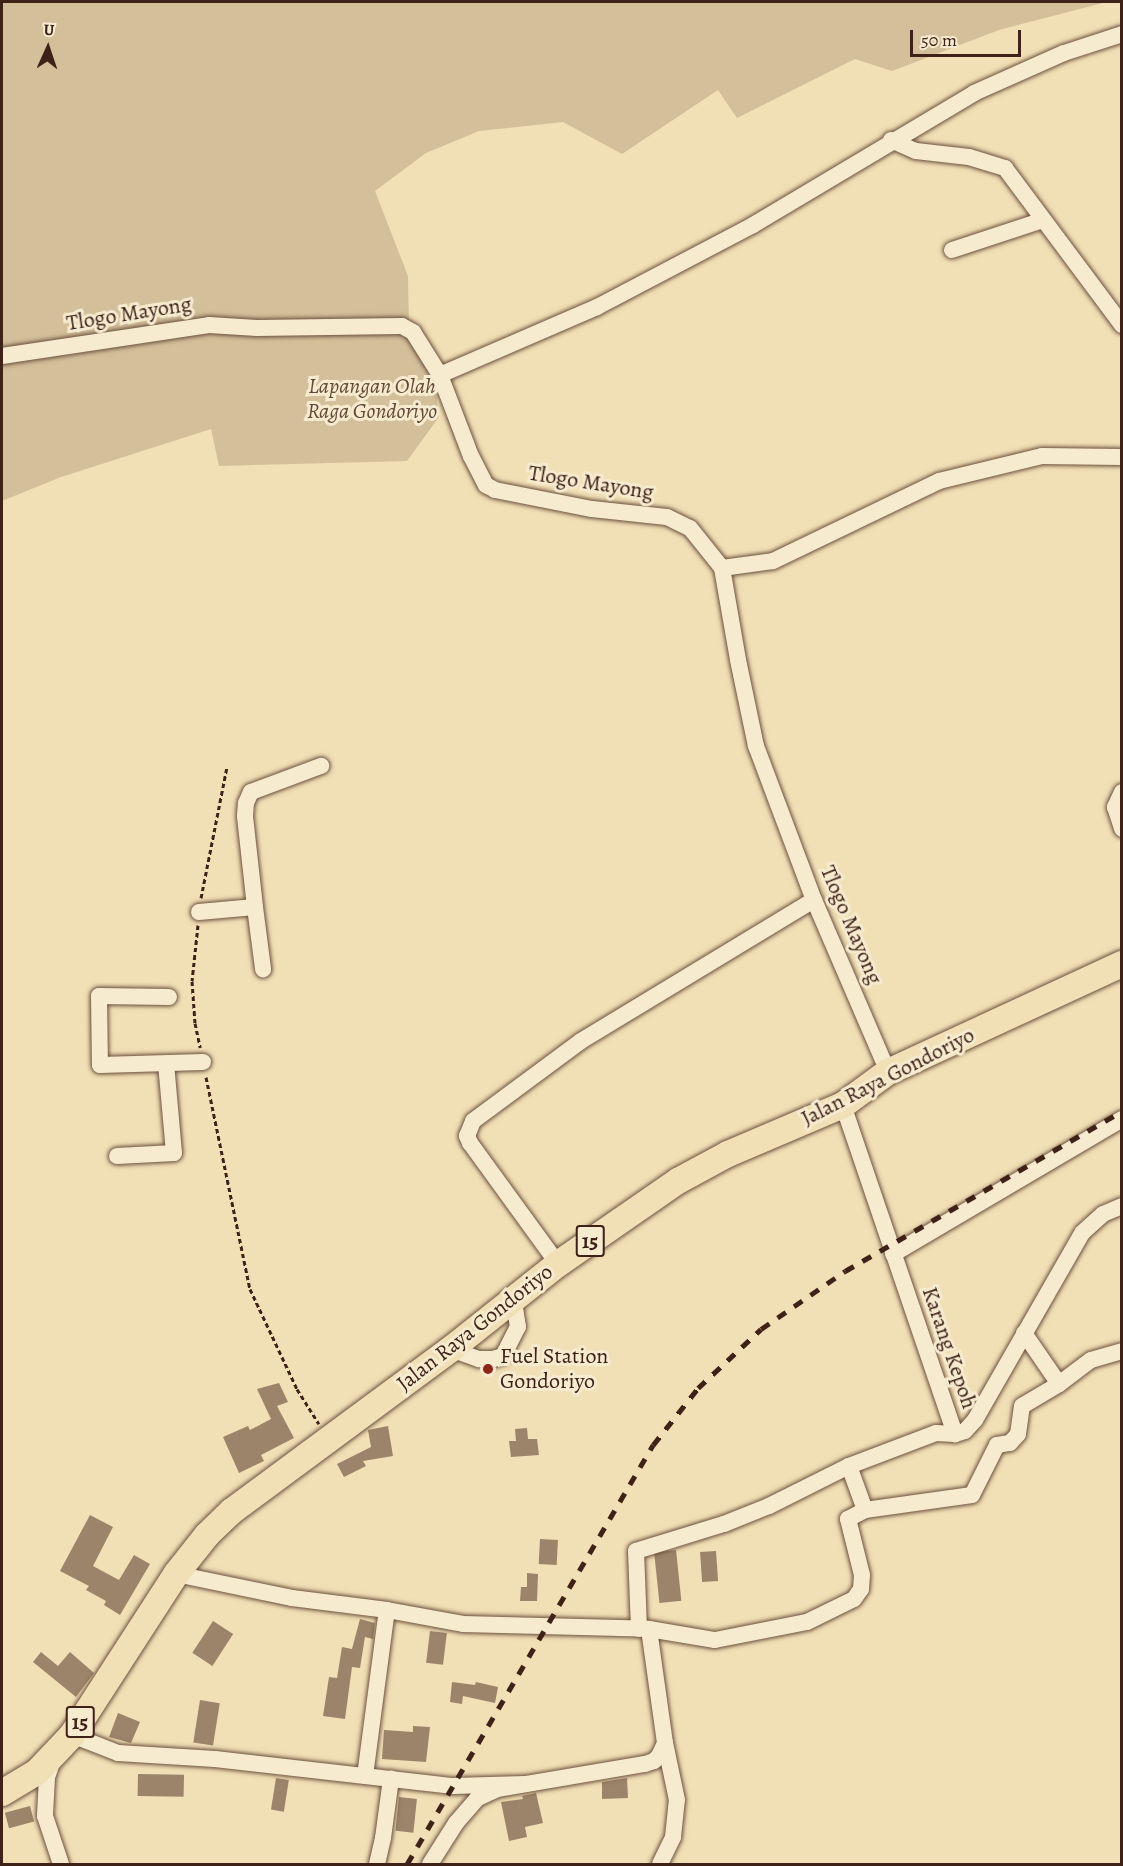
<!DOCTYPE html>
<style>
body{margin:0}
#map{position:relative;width:1123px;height:1866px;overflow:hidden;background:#f1dfb5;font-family:Alegreya,serif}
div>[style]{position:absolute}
.green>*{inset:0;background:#d3bf9a}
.building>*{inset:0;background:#9b8469;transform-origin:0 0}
.path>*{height:3px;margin-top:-1.5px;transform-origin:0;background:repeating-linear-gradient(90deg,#3e2217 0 4.5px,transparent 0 7.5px)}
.roads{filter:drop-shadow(0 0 2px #6b513e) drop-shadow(0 0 2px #6b513e)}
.minor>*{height:16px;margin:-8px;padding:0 8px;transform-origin:8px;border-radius:8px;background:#f6eacf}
.highway>*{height:26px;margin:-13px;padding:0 13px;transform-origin:13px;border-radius:13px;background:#f1dfb5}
.rail>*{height:4.5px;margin-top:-2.25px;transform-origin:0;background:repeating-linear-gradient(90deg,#3e2217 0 10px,transparent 0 20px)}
.dots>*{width:16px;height:16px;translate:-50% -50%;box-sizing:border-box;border:3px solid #f6eacf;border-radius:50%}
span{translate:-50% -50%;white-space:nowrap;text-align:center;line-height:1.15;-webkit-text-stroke:6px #f6eacf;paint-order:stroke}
.shield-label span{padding:2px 4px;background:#f6eacf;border:2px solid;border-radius:4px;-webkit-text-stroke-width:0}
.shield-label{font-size:21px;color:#3e2217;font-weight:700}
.street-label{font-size:22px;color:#3e2217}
.park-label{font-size:22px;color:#634938;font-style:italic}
.poi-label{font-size:22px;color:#3e2217}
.left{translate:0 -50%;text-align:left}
.frame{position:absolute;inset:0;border:3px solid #3e2217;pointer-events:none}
.north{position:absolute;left:18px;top:18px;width:60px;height:60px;-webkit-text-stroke:4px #f6eacf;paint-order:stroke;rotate:3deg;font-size:16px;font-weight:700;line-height:24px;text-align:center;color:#3e2217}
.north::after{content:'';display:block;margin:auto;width:21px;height:27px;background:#3e2217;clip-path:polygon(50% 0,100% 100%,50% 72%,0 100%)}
.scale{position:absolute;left:910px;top:30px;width:111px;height:27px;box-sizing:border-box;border:3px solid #3e2217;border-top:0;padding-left:8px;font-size:18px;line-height:21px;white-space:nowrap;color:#3e2217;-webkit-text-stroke:4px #f6eacf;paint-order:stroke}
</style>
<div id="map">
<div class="green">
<i style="clip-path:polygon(2px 2px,1103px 2px,1103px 3px,999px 30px,892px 71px,855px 59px,737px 118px,718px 90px,622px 154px,563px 122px,479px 131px,426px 153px,375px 191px,408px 276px,409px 329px,435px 383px,439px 417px,407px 461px,219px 466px,211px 429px,61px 477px,2px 501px)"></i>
</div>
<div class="building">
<i style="clip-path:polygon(279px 1383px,288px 1402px,277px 1406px,294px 1438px,261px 1455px,264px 1461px,239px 1473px,223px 1437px,248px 1426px,250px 1430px,271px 1419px,257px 1389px)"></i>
<i style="clip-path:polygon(388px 1426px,393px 1456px,363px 1461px,366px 1466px,344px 1477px,337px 1464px,371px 1447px,368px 1430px)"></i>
<i style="clip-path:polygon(527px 1428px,528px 1439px,537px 1439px,539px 1455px,511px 1457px,509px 1441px,516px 1441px,515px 1429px)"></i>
<i style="clip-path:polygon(90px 1515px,113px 1527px,93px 1566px,119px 1580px,134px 1555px,150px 1564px,120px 1615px,104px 1605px,106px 1601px,86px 1590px,89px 1586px,60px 1571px)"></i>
<i style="left:540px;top:1539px;width:18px;height:25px;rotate:3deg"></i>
<i style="left:676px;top:1550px;width:51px;height:22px;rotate:84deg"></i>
<i style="left:716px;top:1551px;width:30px;height:16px;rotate:86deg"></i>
<i style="clip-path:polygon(527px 1573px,538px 1574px,537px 1601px,520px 1601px,521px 1587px,527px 1587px)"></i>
<i style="clip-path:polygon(360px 1619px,375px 1623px,373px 1639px,365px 1637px,360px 1668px,352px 1667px,345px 1719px,323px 1716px,329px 1677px,337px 1678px,342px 1647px,352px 1649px)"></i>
<i style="left:213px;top:1621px;width:24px;height:38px;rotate:33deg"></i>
<i style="left:430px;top:1631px;width:17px;height:32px;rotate:7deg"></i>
<i style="clip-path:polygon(41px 1652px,58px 1666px,70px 1652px,94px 1673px,76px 1697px,33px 1662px)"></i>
<i style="clip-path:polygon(452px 1682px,475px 1685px,476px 1682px,498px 1687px,495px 1703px,463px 1696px,462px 1704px,450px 1702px)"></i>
<i style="left:200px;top:1700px;width:20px;height:43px;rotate:9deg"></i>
<i style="clip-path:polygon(118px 1713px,140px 1722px,131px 1743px,109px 1737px)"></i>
<i style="clip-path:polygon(413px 1726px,430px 1727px,426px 1762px,382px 1759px,384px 1730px,413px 1732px)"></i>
<i style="left:138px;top:1774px;width:46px;height:22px;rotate:1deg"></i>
<i style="left:276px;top:1778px;width:13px;height:32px;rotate:9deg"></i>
<i style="clip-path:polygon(627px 1778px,628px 1798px,602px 1799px,602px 1782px)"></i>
<i style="clip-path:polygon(536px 1793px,543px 1823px,525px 1827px,527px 1837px,509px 1841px,501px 1802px,523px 1799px,522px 1796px)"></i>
<i style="left:399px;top:1797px;width:18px;height:34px;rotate:6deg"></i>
<i style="left:30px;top:1806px;width:16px;height:26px;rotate:75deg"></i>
</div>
<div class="path">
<i style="left:201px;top:898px;width:134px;rotate:-78.8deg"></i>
<i style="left:198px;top:925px;width:56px;rotate:96.1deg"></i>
<i style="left:192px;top:981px;width:42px;rotate:85.9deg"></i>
<i style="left:195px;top:1023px;width:25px;rotate:78deg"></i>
<i style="left:206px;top:1077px;width:217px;rotate:78.3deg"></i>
<i style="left:250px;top:1289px;width:110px;rotate:64.8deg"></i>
<i style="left:297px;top:1389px;width:41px;rotate:57.8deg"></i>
</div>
<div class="roads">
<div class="minor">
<i style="left:891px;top:140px;width:27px;rotate:24deg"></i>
<i style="left:916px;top:151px;width:53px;rotate:6.5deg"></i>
<i style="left:969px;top:157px;width:38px;rotate:17deg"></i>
<i style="left:1005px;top:168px;width:196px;rotate:53.3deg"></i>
<i style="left:952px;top:250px;width:96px;rotate:-18.2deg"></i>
<i style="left:2px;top:356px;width:209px;rotate:-8.5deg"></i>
<i style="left:209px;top:325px;width:48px;rotate:3.6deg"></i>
<i style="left:257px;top:328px;width:145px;rotate:-0.8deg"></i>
<i style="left:402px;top:326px;width:13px;rotate:29deg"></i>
<i style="left:413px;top:332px;width:51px;rotate:57.9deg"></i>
<i style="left:440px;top:375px;width:87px;rotate:69.1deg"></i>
<i style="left:471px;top:456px;width:33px;rotate:63deg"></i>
<i style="left:486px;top:485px;width:10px;rotate:29deg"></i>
<i style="left:495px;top:490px;width:99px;rotate:11.1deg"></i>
<i style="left:592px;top:509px;width:75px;rotate:6.1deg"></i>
<i style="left:667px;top:517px;width:25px;rotate:26deg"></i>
<i style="left:690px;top:528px;width:51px;rotate:51.3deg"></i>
<i style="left:722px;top:568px;width:93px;rotate:80.1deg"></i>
<i style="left:738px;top:660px;width:88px;rotate:78.2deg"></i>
<i style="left:756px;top:746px;width:165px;rotate:69.4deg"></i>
<i style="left:814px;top:900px;width:187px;rotate:66.7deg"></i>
<i style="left:440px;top:375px;width:171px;rotate:-23.4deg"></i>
<i style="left:597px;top:307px;width:176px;rotate:-27.7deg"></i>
<i style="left:753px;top:225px;width:257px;rotate:-30.8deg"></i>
<i style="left:974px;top:93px;width:98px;rotate:-24deg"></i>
<i style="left:1064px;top:53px;width:61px;rotate:-18.1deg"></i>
<i style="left:722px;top:568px;width:51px;rotate:-7.8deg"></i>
<i style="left:773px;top:561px;width:184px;rotate:-25.7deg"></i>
<i style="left:939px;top:481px;width:106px;rotate:-13.6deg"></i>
<i style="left:1042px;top:456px;width:80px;rotate:0.7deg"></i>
<i style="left:1122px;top:792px;width:17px;rotate:115deg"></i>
<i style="left:1115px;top:807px;width:23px;rotate:72deg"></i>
<i style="left:255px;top:907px;width:92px;rotate:-96.3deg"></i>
<i style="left:245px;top:816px;width:13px;rotate:-86deg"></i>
<i style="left:246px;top:803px;width:12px;rotate:-66deg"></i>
<i style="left:251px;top:792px;width:75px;rotate:-20.4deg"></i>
<i style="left:199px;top:912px;width:56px;rotate:-5.1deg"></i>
<i style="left:255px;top:907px;width:63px;rotate:82.6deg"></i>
<i style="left:169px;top:997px;width:70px;rotate:-179.2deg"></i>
<i style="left:99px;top:996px;width:69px;rotate:89.2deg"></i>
<i style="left:100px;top:1065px;width:103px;rotate:-1.7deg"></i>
<i style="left:843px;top:1105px;width:348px;rotate:71.2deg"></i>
<i style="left:955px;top:1434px;width:10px;rotate:-17deg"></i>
<i style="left:965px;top:1431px;width:15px;rotate:-48deg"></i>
<i style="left:975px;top:1420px;width:215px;rotate:-60.2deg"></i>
<i style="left:1082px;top:1233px;width:28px;rotate:-42deg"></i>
<i style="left:1103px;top:1214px;width:21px;rotate:-23deg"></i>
<i style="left:117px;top:1156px;width:57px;rotate:-3deg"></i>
<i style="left:174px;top:1153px;width:90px;rotate:-95.1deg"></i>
<i style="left:893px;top:1254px;width:266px;rotate:-30.5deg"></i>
<i style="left:558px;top:1264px;width:150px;rotate:-126deg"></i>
<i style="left:470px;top:1143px;width:8px;rotate:-113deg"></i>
<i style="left:467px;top:1136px;width:16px;rotate:-68deg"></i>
<i style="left:473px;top:1121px;width:134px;rotate:-36.5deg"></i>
<i style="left:581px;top:1041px;width:272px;rotate:-31.2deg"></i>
<i style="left:1024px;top:1333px;width:62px;rotate:55.5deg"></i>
<i style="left:1059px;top:1384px;width:40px;rotate:-37deg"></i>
<i style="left:1091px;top:1360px;width:32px;rotate:-16deg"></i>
<i style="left:451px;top:1349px;width:30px;rotate:20deg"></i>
<i style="left:479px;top:1359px;width:14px"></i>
<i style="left:493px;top:1359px;width:10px;rotate:-17deg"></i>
<i style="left:503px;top:1356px;width:33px;rotate:-63deg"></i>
<i style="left:518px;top:1327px;width:26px;rotate:-99deg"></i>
<i style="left:865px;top:1510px;width:108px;rotate:-8deg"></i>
<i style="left:972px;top:1495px;width:56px;rotate:-63.4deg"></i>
<i style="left:997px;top:1445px;width:13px;rotate:-9deg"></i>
<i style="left:1010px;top:1443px;width:12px;rotate:-48deg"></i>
<i style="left:1018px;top:1434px;width:28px;rotate:-82deg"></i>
<i style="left:1022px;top:1406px;width:43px;rotate:-30.7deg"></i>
<i style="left:176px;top:1574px;width:118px;rotate:11.7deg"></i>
<i style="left:292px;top:1598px;width:96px;rotate:7.2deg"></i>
<i style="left:387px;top:1610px;width:77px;rotate:10.4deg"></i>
<i style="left:463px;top:1624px;width:186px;rotate:1.5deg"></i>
<i style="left:649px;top:1629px;width:67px;rotate:9.5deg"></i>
<i style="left:715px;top:1640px;width:94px;rotate:-11.1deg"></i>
<i style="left:807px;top:1622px;width:52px;rotate:-26.1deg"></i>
<i style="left:854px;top:1599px;width:12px;rotate:-55deg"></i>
<i style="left:861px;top:1589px;width:14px;rotate:-86deg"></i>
<i style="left:862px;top:1575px;width:58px;rotate:-104deg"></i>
<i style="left:848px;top:1519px;width:19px;rotate:-28deg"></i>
<i style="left:865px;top:1510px;width:47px;rotate:-110deg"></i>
<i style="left:639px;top:1629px;width:78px;rotate:-92.2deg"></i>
<i style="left:636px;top:1551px;width:92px;rotate:-17.1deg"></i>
<i style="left:724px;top:1524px;width:48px;rotate:-21.8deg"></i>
<i style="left:769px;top:1506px;width:89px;rotate:-26.6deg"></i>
<i style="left:849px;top:1466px;width:93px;rotate:-20.8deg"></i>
<i style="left:936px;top:1433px;width:19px;rotate:3deg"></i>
<i style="left:72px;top:1735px;width:49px;rotate:21.4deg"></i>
<i style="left:118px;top:1753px;width:97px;rotate:3.5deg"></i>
<i style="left:215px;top:1759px;width:240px;rotate:6.5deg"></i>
<i style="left:453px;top:1786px;width:73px;rotate:-1.6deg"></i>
<i style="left:53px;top:1760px;width:18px;rotate:109deg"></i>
<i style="left:47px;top:1777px;width:39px;rotate:93deg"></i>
<i style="left:45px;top:1816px;width:51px;rotate:71.6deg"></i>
<i style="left:365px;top:1776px;width:167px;rotate:-82.5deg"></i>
<i style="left:377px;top:1864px;width:27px;rotate:-77deg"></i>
<i style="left:383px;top:1838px;width:60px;rotate:-82.3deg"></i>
<i style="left:430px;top:1864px;width:49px;rotate:-57.6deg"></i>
<i style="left:456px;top:1823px;width:33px;rotate:-49deg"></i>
<i style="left:478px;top:1798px;width:21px;rotate:-25deg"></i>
<i style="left:497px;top:1789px;width:150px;rotate:-9.6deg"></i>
<i style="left:645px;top:1764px;width:9px;rotate:-18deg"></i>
<i style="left:654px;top:1761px;width:7px;rotate:-45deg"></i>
<i style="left:659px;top:1756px;width:14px;rotate:-65deg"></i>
<i style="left:665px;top:1743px;width:115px;rotate:-98deg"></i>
<i style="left:660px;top:1864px;width:30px;rotate:-64deg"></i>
<i style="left:673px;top:1837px;width:37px;rotate:-84deg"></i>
<i style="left:677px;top:1800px;width:58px;rotate:-101.9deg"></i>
</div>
<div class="highway">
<i style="left:2px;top:1793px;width:41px;rotate:-31deg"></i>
<i style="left:37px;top:1772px;width:51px;rotate:-46.6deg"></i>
<i style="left:72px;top:1735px;width:192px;rotate:-57.1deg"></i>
<i style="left:176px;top:1574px;width:50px;rotate:-51.5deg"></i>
<i style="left:207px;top:1535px;width:35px;rotate:-44deg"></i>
<i style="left:232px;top:1511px;width:272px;rotate:-36.5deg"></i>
<i style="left:451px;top:1349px;width:137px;rotate:-38.5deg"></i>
<i style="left:558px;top:1264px;width:146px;rotate:-34.7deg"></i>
<i style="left:678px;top:1181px;width:57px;rotate:-28.4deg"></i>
<i style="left:728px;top:1154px;width:125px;rotate:-23.1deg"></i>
<i style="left:843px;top:1105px;width:56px;rotate:-36.3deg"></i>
<i style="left:888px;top:1072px;width:258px;rotate:-24.8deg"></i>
</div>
</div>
<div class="rail">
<i style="left:407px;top:1864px;width:486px;rotate:-59.6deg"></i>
<i style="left:653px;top:1445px;width:73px;rotate:-51.7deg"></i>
<i style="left:698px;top:1388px;width:86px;rotate:-43.1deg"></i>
<i style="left:761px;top:1329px;width:102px;rotate:-34.6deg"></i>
<i style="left:845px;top:1271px;width:320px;rotate:-30deg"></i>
</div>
<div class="dots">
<i style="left:488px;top:1369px;background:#8f2418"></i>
</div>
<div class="shield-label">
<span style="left:590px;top:1241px">15</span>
<span style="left:80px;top:1722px">15</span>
</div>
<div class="street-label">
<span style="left:129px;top:314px;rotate:-9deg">Tlogo Mayong</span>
<span style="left:591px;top:483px;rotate:9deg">Tlogo Mayong</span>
<span style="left:851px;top:925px;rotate:67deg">Tlogo Mayong</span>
<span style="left:888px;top:1077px;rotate:-27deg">Jalan Raya Gondoriyo</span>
<span style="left:475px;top:1328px;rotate:-38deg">Jalan Raya Gondoriyo</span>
<span style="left:949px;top:1348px;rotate:71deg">Karang Kepoh</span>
</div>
<div class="park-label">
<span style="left:372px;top:399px">Lapangan Olah<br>Raga Gondoriyo</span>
</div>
<div class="poi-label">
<span class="left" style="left:500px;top:1369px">Fuel Station<br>Gondoriyo</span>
</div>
<div class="frame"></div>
<div class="north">U</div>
<div class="scale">50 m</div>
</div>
